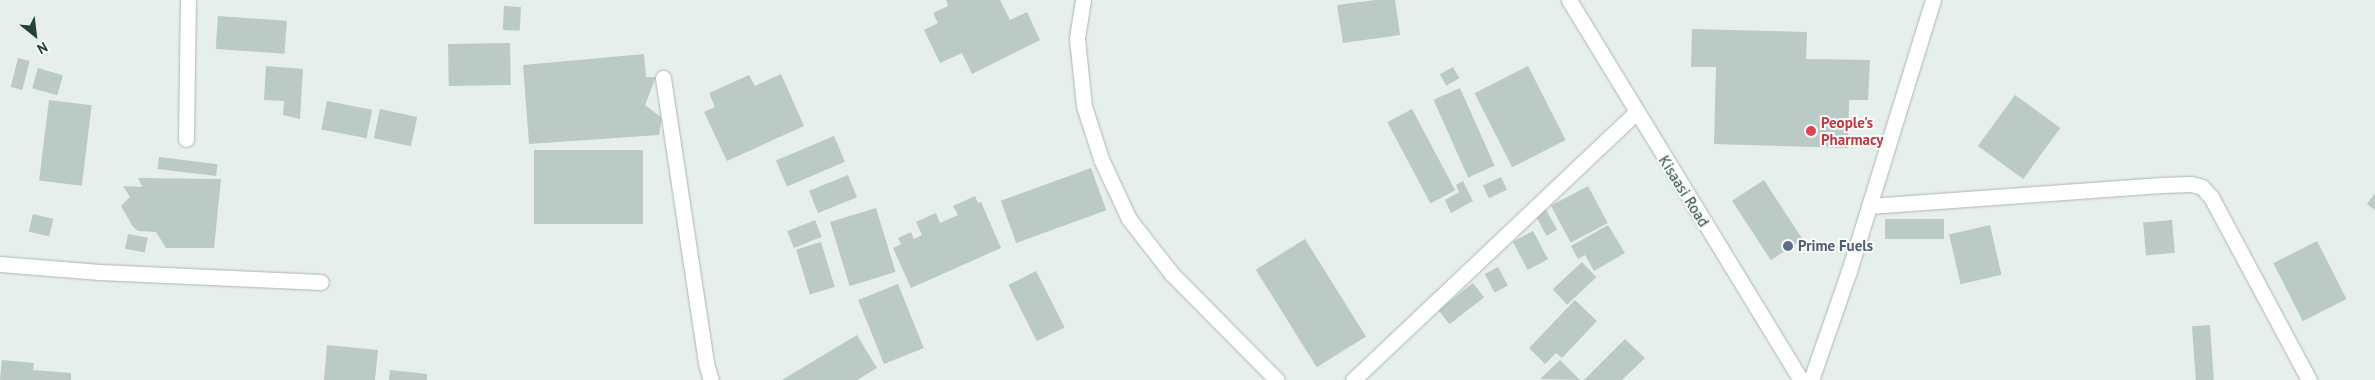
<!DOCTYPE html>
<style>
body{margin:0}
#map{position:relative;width:2375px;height:380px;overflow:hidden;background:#e6efeb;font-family:"PT Sans",sans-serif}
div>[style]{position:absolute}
.building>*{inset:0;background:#bbcac4;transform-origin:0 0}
.roads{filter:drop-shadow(0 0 1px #a8b8b2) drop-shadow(0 0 1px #a8b8b2)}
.minor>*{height:15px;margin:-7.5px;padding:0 7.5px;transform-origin:7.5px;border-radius:7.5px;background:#fff}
.secondary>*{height:15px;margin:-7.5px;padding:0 7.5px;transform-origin:7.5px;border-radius:7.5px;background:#fff}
.dots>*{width:14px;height:14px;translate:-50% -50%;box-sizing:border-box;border:2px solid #f7fbf9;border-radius:50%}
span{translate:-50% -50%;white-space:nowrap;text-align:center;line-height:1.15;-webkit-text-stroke:4px #f7fbf9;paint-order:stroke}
.health-label{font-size:15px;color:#be3a42;font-weight:700}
.left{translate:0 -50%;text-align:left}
.street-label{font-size:15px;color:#24423a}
.service-label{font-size:15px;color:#4e5e75;font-weight:700}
.north{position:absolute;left:10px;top:10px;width:50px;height:50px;-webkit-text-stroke:4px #f7fbf9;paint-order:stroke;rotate:151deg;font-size:14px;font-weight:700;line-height:20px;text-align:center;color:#24423a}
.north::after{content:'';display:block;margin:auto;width:18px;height:22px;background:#24423a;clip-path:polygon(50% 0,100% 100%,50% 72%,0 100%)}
</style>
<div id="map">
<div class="building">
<i style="clip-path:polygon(946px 0,1000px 0,1010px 20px,1027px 12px,1040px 40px,972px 74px,962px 53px,940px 63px,924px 30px,938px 23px,933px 13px,948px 6px)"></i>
<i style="clip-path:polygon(1375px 0,1395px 0,1400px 35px,1343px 43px,1337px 5px)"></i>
<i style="left:504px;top:6px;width:17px;height:24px;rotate:3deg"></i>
<i style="left:218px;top:16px;width:69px;height:33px;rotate:4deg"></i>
<i style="clip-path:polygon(1692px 29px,1807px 32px,1806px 59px,1870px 60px,1868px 100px,1849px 100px,1848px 148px,1714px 144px,1716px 67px,1691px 67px)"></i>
<i style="left:510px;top:43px;width:42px;height:62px;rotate:89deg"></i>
<i style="clip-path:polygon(644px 54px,646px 77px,656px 77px,645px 105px,662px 118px,659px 135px,529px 144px,523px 65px)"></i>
<i style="left:18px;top:58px;width:12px;height:30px;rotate:14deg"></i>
<i style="clip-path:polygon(266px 66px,303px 69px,300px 119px,283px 115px,284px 101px,264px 100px)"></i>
<i style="left:1528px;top:66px;width:83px;height:60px;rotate:63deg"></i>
<i style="left:1453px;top:67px;width:13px;height:15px;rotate:61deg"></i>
<i style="left:38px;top:68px;width:26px;height:21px;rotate:16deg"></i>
<i style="clip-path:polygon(781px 74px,804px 126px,727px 161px,704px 112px,715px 107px,709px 93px,749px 75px,755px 86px)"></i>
<i style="left:1460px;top:88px;width:85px;height:29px;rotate:66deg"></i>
<i style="left:2015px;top:95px;width:56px;height:63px;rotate:36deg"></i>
<i style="left:49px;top:100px;width:43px;height:81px;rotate:7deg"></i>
<i style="left:327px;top:101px;width:46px;height:29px;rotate:11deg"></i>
<i style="left:380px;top:109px;width:38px;height:30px;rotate:12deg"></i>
<i style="left:1412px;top:109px;width:92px;height:28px;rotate:62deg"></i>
<i style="left:834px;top:136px;width:28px;height:63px;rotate:67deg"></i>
<i style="left:534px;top:150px;width:109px;height:74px"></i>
<i style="left:159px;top:157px;width:59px;height:12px;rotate:7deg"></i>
<i style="left:1091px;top:168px;width:45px;height:96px;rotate:70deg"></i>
<i style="left:848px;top:175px;width:24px;height:42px;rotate:68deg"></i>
<i style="left:1501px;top:177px;width:14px;height:20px;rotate:65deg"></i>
<i style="clip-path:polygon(138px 178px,221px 179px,214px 248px,166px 248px,156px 232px,138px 231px,133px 227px,121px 206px,130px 197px,123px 186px,142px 187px)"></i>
<i style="left:1764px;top:180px;width:71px;height:38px;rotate:57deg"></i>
<i style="clip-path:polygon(1463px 181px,1473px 201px,1451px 213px,1445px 200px,1459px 192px,1456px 185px)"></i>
<i style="left:1588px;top:186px;width:42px;height:42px;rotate:62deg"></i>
<i style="clip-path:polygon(2375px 193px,2375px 210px,2367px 204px)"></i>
<i style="clip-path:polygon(975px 196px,978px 203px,981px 202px,1001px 248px,911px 288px,893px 248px,901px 244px,898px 238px,911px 232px,914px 239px,922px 235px,916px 222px,936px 213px,940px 223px,958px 215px,953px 206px)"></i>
<i style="left:876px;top:208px;width:67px;height:48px;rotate:73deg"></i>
<i style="left:1545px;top:208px;width:25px;height:12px;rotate:61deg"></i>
<i style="left:33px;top:214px;width:21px;height:18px;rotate:14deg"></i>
<i style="left:1885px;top:219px;width:59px;height:20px"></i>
<i style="left:815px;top:220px;width:18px;height:30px;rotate:68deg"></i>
<i style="left:2172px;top:220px;width:33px;height:29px;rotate:85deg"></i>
<i style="clip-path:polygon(1608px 225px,1625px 253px,1594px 271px,1585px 255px,1578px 259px,1571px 246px)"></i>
<i style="left:1990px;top:225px;width:51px;height:42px;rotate:77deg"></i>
<i style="left:1533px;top:231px;width:32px;height:23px;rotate:62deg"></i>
<i style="left:128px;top:234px;width:20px;height:15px;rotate:11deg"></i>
<i style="left:1305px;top:239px;width:115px;height:58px;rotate:58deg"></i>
<i style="left:2317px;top:241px;width:65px;height:49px;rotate:63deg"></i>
<i style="left:821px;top:242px;width:47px;height:26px;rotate:73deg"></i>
<i style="left:1582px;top:262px;width:21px;height:40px;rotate:47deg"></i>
<i style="left:1498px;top:267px;width:21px;height:15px;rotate:62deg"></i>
<i style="left:1036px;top:271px;width:63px;height:31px;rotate:63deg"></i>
<i style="left:1473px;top:283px;width:18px;height:44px;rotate:52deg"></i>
<i style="left:898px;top:284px;width:69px;height:43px;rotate:68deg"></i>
<i style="clip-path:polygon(1575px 300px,1597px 321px,1562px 358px,1556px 353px,1545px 364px,1529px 348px)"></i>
<i style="left:2210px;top:325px;width:55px;height:18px;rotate:86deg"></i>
<i style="clip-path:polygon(857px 335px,877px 368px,857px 380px,782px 380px)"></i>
<i style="clip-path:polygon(1625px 339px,1645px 358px,1622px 380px,1584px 380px)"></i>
<i style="clip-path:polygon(327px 345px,378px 350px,375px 380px,324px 380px)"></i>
<i style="clip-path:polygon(2px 360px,34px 363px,33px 370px,71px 373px,71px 380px,0 380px)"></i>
<i style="clip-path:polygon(1560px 360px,1580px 380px,1540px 379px)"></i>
<i style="clip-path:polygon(390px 370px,427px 374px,427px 380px,389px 380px)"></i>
</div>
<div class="roads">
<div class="minor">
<i style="left:1083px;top:0;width:39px;rotate:99deg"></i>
<i style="left:1077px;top:39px;width:67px;rotate:84deg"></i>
<i style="left:1084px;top:106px;width:56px;rotate:72.2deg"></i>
<i style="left:1101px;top:159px;width:66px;rotate:65deg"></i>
<i style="left:1129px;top:219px;width:70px;rotate:52deg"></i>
<i style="left:1172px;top:274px;width:149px;rotate:45.3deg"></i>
<i style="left:663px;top:78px;width:288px;rotate:81.4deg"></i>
<i style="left:706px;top:363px;width:18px;rotate:74deg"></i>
<i style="left:186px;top:139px;width:139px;rotate:-89.2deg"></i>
<i style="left:1869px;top:206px;width:293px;rotate:-4.1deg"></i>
<i style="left:2161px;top:185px;width:30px;rotate:-2deg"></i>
<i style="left:2191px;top:184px;width:11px;rotate:15deg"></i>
<i style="left:2202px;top:187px;width:13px;rotate:48deg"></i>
<i style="left:2211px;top:197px;width:208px;rotate:61.8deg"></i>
<i style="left:0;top:264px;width:100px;rotate:4.6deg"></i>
<i style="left:100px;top:272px;width:221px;rotate:2.6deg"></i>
<i style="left:1353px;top:380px;width:388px;rotate:-43.4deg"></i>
<i style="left:1811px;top:380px;width:115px;rotate:-70.8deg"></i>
<i style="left:1849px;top:271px;width:284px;rotate:-72.8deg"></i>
</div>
<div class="secondary">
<i style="left:1569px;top:0;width:445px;rotate:58.6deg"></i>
</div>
</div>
<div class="dots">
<i style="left:1811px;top:131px;background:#e0444e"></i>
<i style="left:1788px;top:246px;background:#5c6f8a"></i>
</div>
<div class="health-label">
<span class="left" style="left:1821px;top:131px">People's<br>Pharmacy</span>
</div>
<div class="street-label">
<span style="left:1684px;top:191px;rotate:58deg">Kisaasi Road</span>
</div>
<div class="service-label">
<span class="left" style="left:1798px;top:246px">Prime Fuels</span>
</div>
<div class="north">N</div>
</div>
